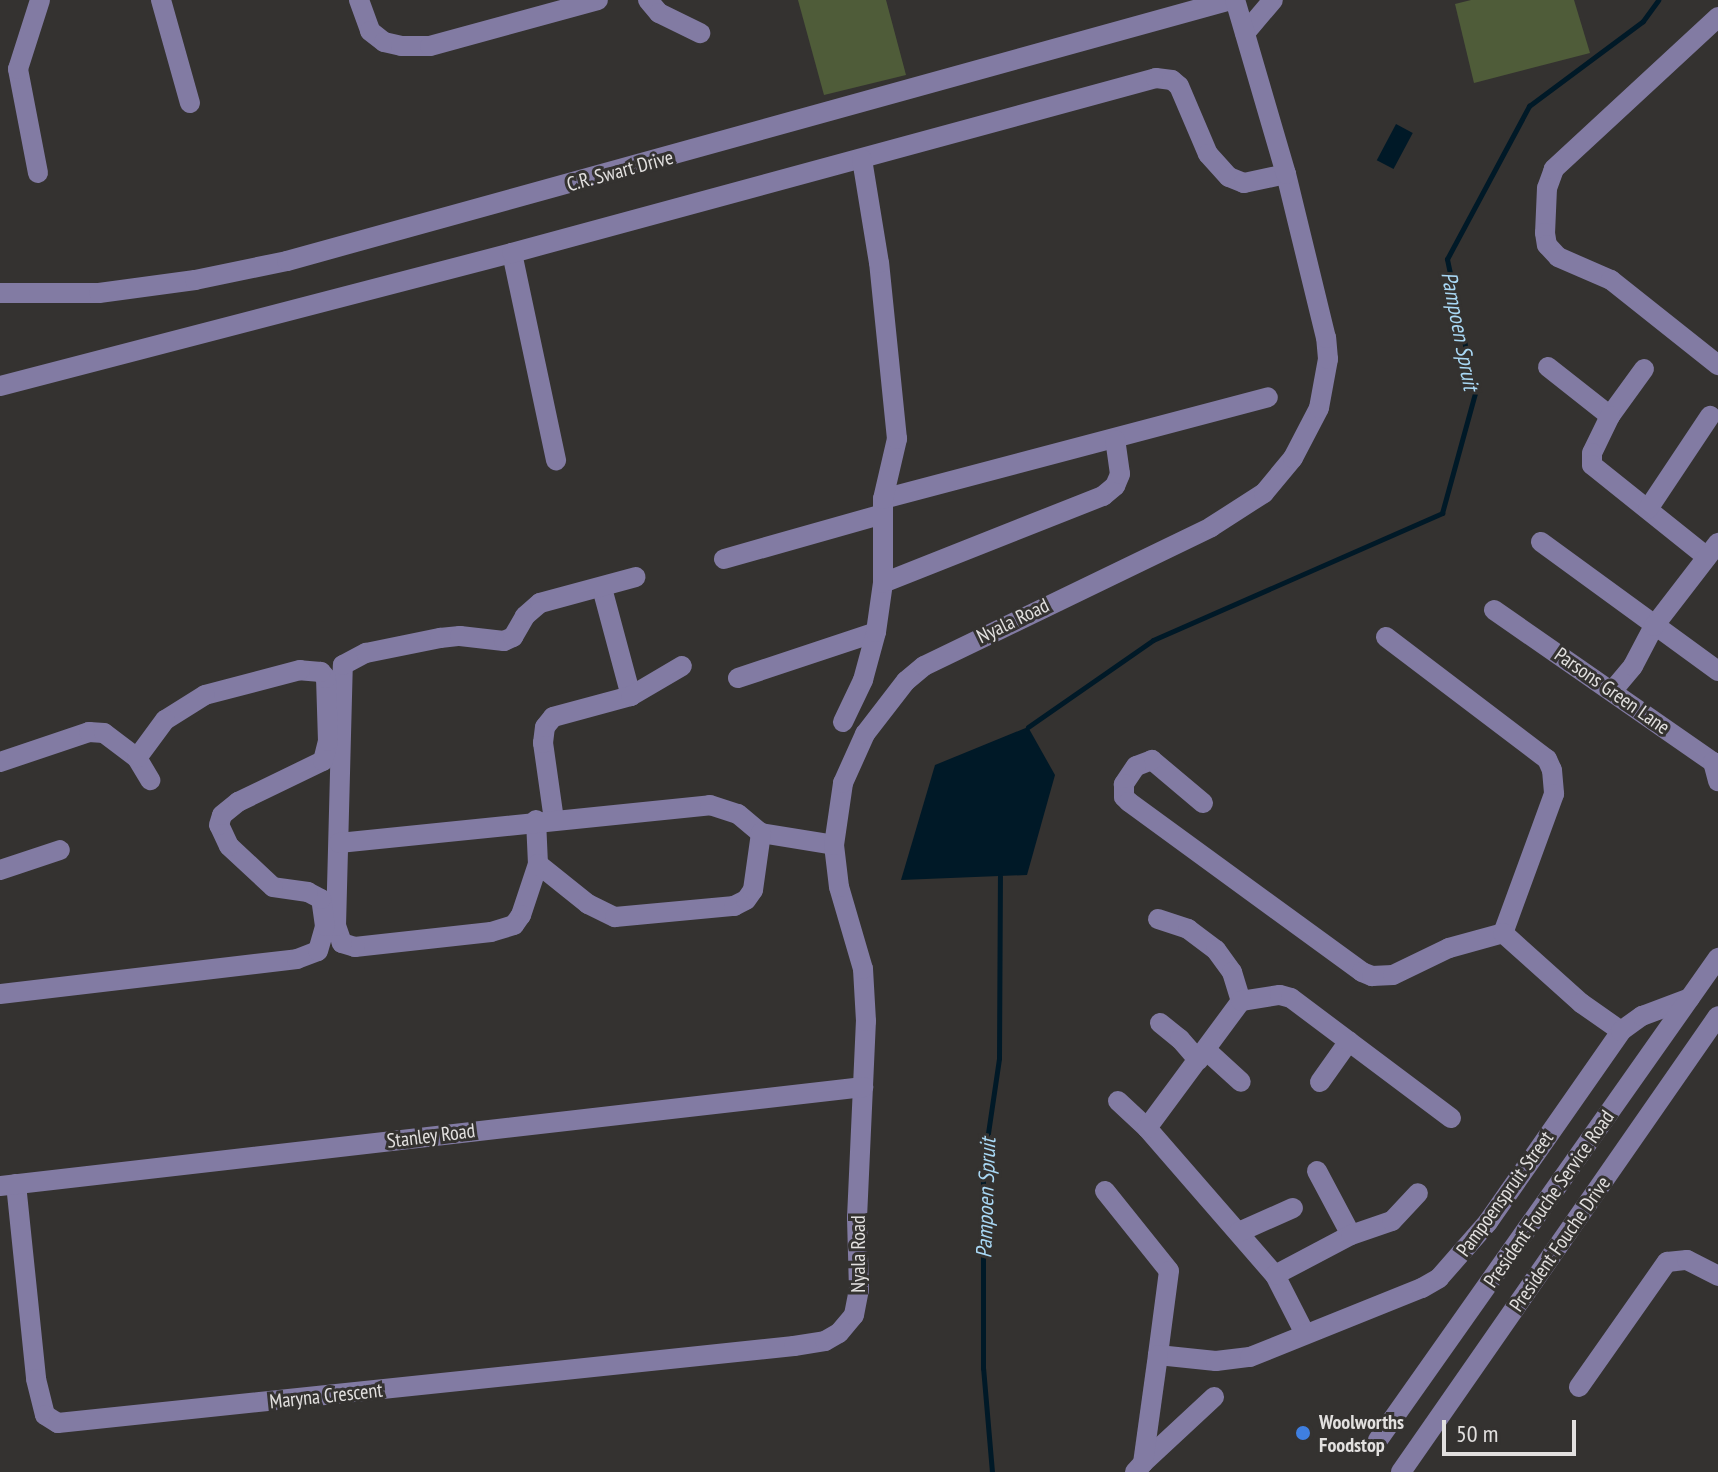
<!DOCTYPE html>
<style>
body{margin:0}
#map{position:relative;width:1718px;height:1472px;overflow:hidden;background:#343230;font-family:"PT Sans Narrow",sans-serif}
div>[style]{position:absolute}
.green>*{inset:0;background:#4f5c39}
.water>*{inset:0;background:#001927;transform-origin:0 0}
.stream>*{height:5px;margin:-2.5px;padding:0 2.5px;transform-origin:2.5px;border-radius:2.5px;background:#001927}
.minor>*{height:20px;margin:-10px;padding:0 10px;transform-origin:10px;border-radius:10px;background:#827ba3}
.dots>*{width:22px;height:22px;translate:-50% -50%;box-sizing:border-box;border:4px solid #343230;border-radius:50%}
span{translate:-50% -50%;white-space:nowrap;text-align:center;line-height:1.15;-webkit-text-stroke:6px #343230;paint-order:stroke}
.street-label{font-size:20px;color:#e2e0df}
.poi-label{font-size:20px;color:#e2e0df;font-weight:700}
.left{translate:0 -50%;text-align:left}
.water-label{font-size:22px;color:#a9d8f5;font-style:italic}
.scale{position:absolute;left:1442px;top:1420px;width:134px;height:36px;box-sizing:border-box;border:4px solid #e2e0df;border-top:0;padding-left:10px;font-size:24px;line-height:28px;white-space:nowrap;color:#e2e0df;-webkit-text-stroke:6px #343230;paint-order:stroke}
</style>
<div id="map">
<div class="green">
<i style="clip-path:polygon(798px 0,886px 0,906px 75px,824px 95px)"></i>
<i style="clip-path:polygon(1471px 0,1574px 0,1590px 53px,1474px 83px,1455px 4px)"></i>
</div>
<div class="water">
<i style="left:1396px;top:124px;width:19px;height:41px;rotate:28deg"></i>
<i style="clip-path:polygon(1028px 727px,1055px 775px,1027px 875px,901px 880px,935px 765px)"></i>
</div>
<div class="stream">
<i style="left:1028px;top:727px;width:152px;rotate:-34.8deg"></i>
<i style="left:1153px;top:640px;width:316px;rotate:-23.7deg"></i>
<i style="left:1442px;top:513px;width:124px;rotate:-74.6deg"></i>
<i style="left:1475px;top:393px;width:137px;rotate:-101.8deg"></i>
<i style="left:1447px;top:259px;width:174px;rotate:-61.8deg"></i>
<i style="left:1529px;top:106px;width:142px;rotate:-36.7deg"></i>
<i style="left:1643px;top:21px;width:26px;rotate:-54deg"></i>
<i style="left:992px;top:1472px;width:104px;rotate:-94.9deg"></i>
<i style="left:983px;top:1368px;width:201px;rotate:-90deg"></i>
<i style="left:983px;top:1167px;width:110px;rotate:-81.6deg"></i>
<i style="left:999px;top:1058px;width:182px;rotate:-89.7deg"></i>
</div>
<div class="minor">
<i style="left:161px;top:0;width:107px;rotate:74.3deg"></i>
<i style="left:359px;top:0;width:33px;rotate:70deg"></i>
<i style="left:370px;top:31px;width:18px;rotate:38deg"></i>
<i style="left:384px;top:42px;width:17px;rotate:13deg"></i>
<i style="left:401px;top:46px;width:29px"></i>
<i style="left:430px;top:46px;width:174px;rotate:-15.3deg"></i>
<i style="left:648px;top:0;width:17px;rotate:50deg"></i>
<i style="left:659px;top:13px;width:46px;rotate:26deg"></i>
<i style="left:1718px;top:17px;width:224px;rotate:137.2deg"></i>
<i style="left:1554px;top:169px;width:20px;rotate:110deg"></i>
<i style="left:1547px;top:188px;width:45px;rotate:92.5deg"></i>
<i style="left:1545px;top:233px;width:12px;rotate:81deg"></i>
<i style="left:1547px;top:245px;width:16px;rotate:47deg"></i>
<i style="left:1558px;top:257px;width:58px;rotate:23.5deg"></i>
<i style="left:1611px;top:280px;width:137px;rotate:38.5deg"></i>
<i style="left:1245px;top:33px;width:43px;rotate:-49.7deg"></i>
<i style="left:38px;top:173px;width:106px;rotate:-100.9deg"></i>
<i style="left:18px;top:69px;width:72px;rotate:-72.3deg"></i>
<i style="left:512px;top:253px;width:212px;rotate:78deg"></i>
<i style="left:0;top:293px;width:99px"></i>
<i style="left:99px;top:293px;width:97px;rotate:-7.7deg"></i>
<i style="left:195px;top:280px;width:94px;rotate:-11.7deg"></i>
<i style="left:287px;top:261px;width:979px;rotate:-15.46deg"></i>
<i style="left:1548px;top:367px;width:79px;rotate:38.3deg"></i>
<i style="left:1644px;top:369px;width:58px;rotate:125.9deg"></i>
<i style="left:1610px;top:416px;width:41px;rotate:115.9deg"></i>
<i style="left:1592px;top:453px;width:12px;rotate:90deg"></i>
<i style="left:1592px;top:465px;width:147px;rotate:38.7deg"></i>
<i style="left:0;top:386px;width:529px;rotate:-14.56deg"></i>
<i style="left:512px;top:253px;width:667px;rotate:-15.2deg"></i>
<i style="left:1156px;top:78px;width:16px;rotate:7deg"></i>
<i style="left:1172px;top:80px;width:9px;rotate:41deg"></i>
<i style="left:1179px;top:86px;width:74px;rotate:66.9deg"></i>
<i style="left:1208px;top:154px;width:31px;rotate:48deg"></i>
<i style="left:1229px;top:177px;width:16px;rotate:22deg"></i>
<i style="left:1244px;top:183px;width:43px;rotate:-12.1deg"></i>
<i style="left:883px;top:499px;width:398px;rotate:-14.8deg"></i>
<i style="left:1648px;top:509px;width:112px;rotate:-56.3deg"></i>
<i style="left:1541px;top:542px;width:219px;rotate:36.1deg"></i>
<i style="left:724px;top:559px;width:165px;rotate:-15.8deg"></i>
<i style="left:883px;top:583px;width:237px;rotate:-21.6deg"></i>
<i style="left:1103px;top:496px;width:16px;rotate:-40deg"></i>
<i style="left:1115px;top:486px;width:13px;rotate:-67deg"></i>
<i style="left:1120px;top:474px;width:34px;rotate:-98deg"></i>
<i style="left:602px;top:588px;width:112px;rotate:75deg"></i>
<i style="left:1494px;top:610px;width:267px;rotate:34.8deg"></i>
<i style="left:1713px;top:762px;width:20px;rotate:75deg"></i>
<i style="left:1386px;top:637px;width:202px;rotate:37.2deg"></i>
<i style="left:1547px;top:759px;width:12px;rotate:66deg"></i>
<i style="left:1552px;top:770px;width:24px;rotate:85deg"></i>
<i style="left:1554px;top:794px;width:148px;rotate:110.1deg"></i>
<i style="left:738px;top:678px;width:145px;rotate:-18.4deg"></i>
<i style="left:1613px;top:690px;width:31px;rotate:-50deg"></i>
<i style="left:1633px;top:666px;width:45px;rotate:-62.3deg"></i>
<i style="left:1654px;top:626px;width:105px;rotate:-52.4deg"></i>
<i style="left:843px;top:722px;width:47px;rotate:-64.5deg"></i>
<i style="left:863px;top:680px;width:50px;rotate:-74.8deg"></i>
<i style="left:876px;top:632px;width:49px;rotate:-81.9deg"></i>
<i style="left:883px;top:583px;width:84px;rotate:-90deg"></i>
<i style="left:883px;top:499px;width:62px;rotate:-76.9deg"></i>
<i style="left:897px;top:439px;width:177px;rotate:-95.8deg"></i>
<i style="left:879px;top:263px;width:105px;rotate:-99.3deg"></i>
<i style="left:0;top:762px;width:94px;rotate:-18.6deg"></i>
<i style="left:89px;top:732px;width:15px;rotate:4deg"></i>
<i style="left:104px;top:733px;width:41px;rotate:37.1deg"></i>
<i style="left:137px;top:758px;width:26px;rotate:59deg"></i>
<i style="left:1203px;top:803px;width:67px;rotate:-139.9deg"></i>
<i style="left:1152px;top:760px;width:17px;rotate:159deg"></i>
<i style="left:1136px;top:766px;width:22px;rotate:124deg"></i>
<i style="left:1124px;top:784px;width:13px;rotate:90deg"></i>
<i style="left:1124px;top:797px;width:7px;rotate:45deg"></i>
<i style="left:1129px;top:802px;width:288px;rotate:36.1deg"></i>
<i style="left:1362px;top:972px;width:11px;rotate:22deg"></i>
<i style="left:1372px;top:976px;width:21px;rotate:-3deg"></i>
<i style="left:1393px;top:975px;width:62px;rotate:-25.7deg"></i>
<i style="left:1449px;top:948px;width:56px;rotate:-15.5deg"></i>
<i style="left:1503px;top:933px;width:105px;rotate:41.9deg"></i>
<i style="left:1581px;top:1003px;width:49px;rotate:35deg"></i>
<i style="left:536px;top:820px;width:44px;rotate:87.4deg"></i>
<i style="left:538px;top:864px;width:54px;rotate:108.4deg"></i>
<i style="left:521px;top:915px;width:12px;rotate:125deg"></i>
<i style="left:514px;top:925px;width:24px;rotate:163deg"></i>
<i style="left:491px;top:932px;width:137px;rotate:173.7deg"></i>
<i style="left:355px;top:947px;width:14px;rotate:-163deg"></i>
<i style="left:342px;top:943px;width:18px;rotate:-109deg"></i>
<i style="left:336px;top:926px;width:261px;rotate:-88.5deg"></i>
<i style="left:343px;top:665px;width:26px;rotate:-28deg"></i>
<i style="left:366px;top:653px;width:76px;rotate:-11.5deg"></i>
<i style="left:440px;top:638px;width:20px;rotate:-6deg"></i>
<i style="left:460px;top:636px;width:44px;rotate:6.5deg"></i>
<i style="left:504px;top:641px;width:10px;rotate:-24deg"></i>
<i style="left:513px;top:637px;width:24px;rotate:-60deg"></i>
<i style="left:525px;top:616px;width:20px;rotate:-41deg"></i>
<i style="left:540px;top:603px;width:99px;rotate:-15.2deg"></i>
<i style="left:554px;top:820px;width:78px;rotate:-98.1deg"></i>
<i style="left:543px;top:743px;width:16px;rotate:-83deg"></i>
<i style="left:545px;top:727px;width:13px;rotate:-51deg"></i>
<i style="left:553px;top:717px;width:81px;rotate:-15.1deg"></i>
<i style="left:631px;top:696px;width:59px;rotate:-30.5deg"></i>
<i style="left:339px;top:843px;width:373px;rotate:-5.8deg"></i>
<i style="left:710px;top:805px;width:29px;rotate:18deg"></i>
<i style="left:738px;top:814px;width:30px;rotate:40deg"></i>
<i style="left:761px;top:833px;width:74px;rotate:9.3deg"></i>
<i style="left:538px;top:864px;width:64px;rotate:38.7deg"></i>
<i style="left:588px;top:904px;width:30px;rotate:26deg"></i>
<i style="left:615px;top:917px;width:120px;rotate:-5.3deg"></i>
<i style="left:734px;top:906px;width:13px;rotate:-27deg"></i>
<i style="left:746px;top:900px;width:12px;rotate:-55deg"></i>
<i style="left:753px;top:890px;width:58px;rotate:-82deg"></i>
<i style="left:0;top:870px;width:63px;rotate:-18.4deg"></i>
<i style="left:1158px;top:919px;width:32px;rotate:18deg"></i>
<i style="left:1188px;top:929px;width:35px;rotate:37deg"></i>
<i style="left:1216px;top:950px;width:27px;rotate:54deg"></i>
<i style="left:1232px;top:972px;width:30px;rotate:73deg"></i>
<i style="left:0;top:994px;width:299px;rotate:-6.7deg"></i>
<i style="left:297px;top:959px;width:22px;rotate:-21deg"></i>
<i style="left:318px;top:951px;width:26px;rotate:-74deg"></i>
<i style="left:325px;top:926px;width:27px;rotate:-98deg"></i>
<i style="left:321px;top:899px;width:15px;rotate:-152deg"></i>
<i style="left:308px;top:892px;width:35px;rotate:-172deg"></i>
<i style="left:273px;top:887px;width:60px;rotate:-137deg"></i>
<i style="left:229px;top:846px;width:23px;rotate:-115deg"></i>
<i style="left:219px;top:825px;width:10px;rotate:-73deg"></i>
<i style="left:222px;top:815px;width:21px;rotate:-39deg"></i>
<i style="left:238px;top:802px;width:94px;rotate:-25.8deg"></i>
<i style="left:323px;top:761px;width:21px;rotate:-76deg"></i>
<i style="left:328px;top:741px;width:63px;rotate:-91.8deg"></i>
<i style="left:326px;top:678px;width:8px;rotate:-130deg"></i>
<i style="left:321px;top:672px;width:21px;rotate:-175deg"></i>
<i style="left:300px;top:670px;width:98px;rotate:165.3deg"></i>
<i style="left:205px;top:695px;width:47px;rotate:148deg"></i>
<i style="left:165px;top:720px;width:47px;rotate:126.4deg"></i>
<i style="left:1160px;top:1023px;width:26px;rotate:39deg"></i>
<i style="left:1180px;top:1039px;width:28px;rotate:49deg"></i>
<i style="left:1206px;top:1050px;width:47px;rotate:42.4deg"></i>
<i style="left:1320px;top:1082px;width:50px;rotate:-54.7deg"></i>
<i style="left:1118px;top:1101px;width:40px;rotate:43deg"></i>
<i style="left:1147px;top:1128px;width:195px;rotate:49deg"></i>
<i style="left:1275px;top:1275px;width:66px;rotate:63deg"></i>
<i style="left:1147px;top:1128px;width:158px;rotate:-53.5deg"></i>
<i style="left:1241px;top:1001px;width:39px;rotate:-9deg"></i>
<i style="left:1280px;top:995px;width:11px;rotate:15deg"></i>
<i style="left:1291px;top:998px;width:200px;rotate:36.9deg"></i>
<i style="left:1317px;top:1171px;width:72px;rotate:62deg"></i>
<i style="left:16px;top:1184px;width:196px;rotate:84.1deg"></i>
<i style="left:36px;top:1379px;width:37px;rotate:76deg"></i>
<i style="left:45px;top:1415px;width:15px;rotate:32deg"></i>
<i style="left:58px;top:1423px;width:740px;rotate:-5.97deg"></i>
<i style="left:794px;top:1346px;width:31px;rotate:-9deg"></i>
<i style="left:825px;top:1341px;width:16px;rotate:-30deg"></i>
<i style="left:839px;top:1333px;width:23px;rotate:-50deg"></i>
<i style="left:854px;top:1315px;width:25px;rotate:-79deg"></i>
<i style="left:859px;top:1290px;width:72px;rotate:-91.6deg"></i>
<i style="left:857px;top:1218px;width:197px;rotate:-87.4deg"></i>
<i style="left:866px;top:1021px;width:52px;rotate:-93.3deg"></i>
<i style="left:863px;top:969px;width:85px;rotate:-106.3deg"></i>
<i style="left:839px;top:887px;width:42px;rotate:-96.8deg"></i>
<i style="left:834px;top:845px;width:63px;rotate:-81.7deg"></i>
<i style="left:843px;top:783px;width:54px;rotate:-65.8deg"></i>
<i style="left:865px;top:734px;width:67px;rotate:-52.3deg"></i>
<i style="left:906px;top:681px;width:23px;rotate:-40deg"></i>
<i style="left:924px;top:666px;width:319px;rotate:-25.8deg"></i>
<i style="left:1211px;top:527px;width:63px;rotate:-32.7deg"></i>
<i style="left:1264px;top:493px;width:45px;rotate:-50.4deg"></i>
<i style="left:1293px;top:458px;width:56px;rotate:-62.5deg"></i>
<i style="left:1319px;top:408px;width:50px;rotate:-79.6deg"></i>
<i style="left:1328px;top:359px;width:21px;rotate:-95deg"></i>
<i style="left:1326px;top:338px;width:169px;rotate:-103.7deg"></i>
<i style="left:1286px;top:174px;width:181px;rotate:-106.3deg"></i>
<i style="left:0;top:1186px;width:869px;rotate:-6.54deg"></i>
<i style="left:1105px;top:1191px;width:102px;rotate:51.3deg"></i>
<i style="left:1169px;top:1271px;width:85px;rotate:97.5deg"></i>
<i style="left:1158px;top:1355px;width:58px;rotate:5.9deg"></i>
<i style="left:1216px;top:1361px;width:34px;rotate:-7deg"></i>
<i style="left:1250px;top:1357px;width:185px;rotate:-21.9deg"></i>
<i style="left:1422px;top:1288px;width:20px;rotate:-30deg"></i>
<i style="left:1439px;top:1278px;width:74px;rotate:-48.8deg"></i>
<i style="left:1488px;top:1222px;width:233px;rotate:-55.1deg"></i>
<i style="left:1621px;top:1031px;width:26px;rotate:-36deg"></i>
<i style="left:1642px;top:1016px;width:51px;rotate:-20.6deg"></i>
<i style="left:1239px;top:1232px;width:59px;rotate:-24deg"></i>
<i style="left:1275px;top:1275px;width:86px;rotate:-27.8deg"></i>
<i style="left:1351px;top:1235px;width:43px;rotate:-18.9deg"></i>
<i style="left:1392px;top:1221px;width:38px;rotate:-47deg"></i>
<i style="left:1579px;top:1387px;width:153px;rotate:-54.9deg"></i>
<i style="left:1667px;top:1262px;width:20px;rotate:-6deg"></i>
<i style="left:1687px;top:1260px;width:35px;rotate:27deg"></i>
<i style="left:1378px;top:1440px;width:590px;rotate:-54.8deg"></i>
<i style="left:1143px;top:1463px;width:97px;rotate:-42.9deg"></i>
<i style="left:1135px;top:1472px;width:12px;rotate:-48deg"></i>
<i style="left:1143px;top:1463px;width:109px;rotate:-82.1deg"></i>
<i style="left:1401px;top:1472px;width:555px;rotate:-55.19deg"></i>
</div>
<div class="dots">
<i style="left:1303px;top:1433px;background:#3f7fe0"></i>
</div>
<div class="street-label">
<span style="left:620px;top:171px;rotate:-15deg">C.R. Swart Drive</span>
<span style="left:1013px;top:621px;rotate:-26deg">Nyala Road</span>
<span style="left:1612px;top:691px;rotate:35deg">Parsons Green Lane</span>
<span style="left:431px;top:1136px;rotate:-7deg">Stanley Road</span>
<span style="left:1505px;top:1194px;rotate:-54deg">Pampoenspruit Street</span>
<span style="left:1549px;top:1199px;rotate:-55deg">President Fouche Service Road</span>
<span style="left:1560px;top:1244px;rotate:-55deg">President Fouche Drive</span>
<span style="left:858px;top:1254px;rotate:-90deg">Nyala Road</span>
<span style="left:326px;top:1396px;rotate:-6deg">Maryna Crescent</span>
</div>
<div class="poi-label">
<span class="left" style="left:1319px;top:1434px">Woolworths<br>Foodstop</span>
</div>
<div class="water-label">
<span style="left:1460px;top:331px;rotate:79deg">Pampoen Spruit</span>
<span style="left:986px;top:1198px;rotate:-88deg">Pampoen Spruit</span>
</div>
<div class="scale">50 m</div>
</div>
